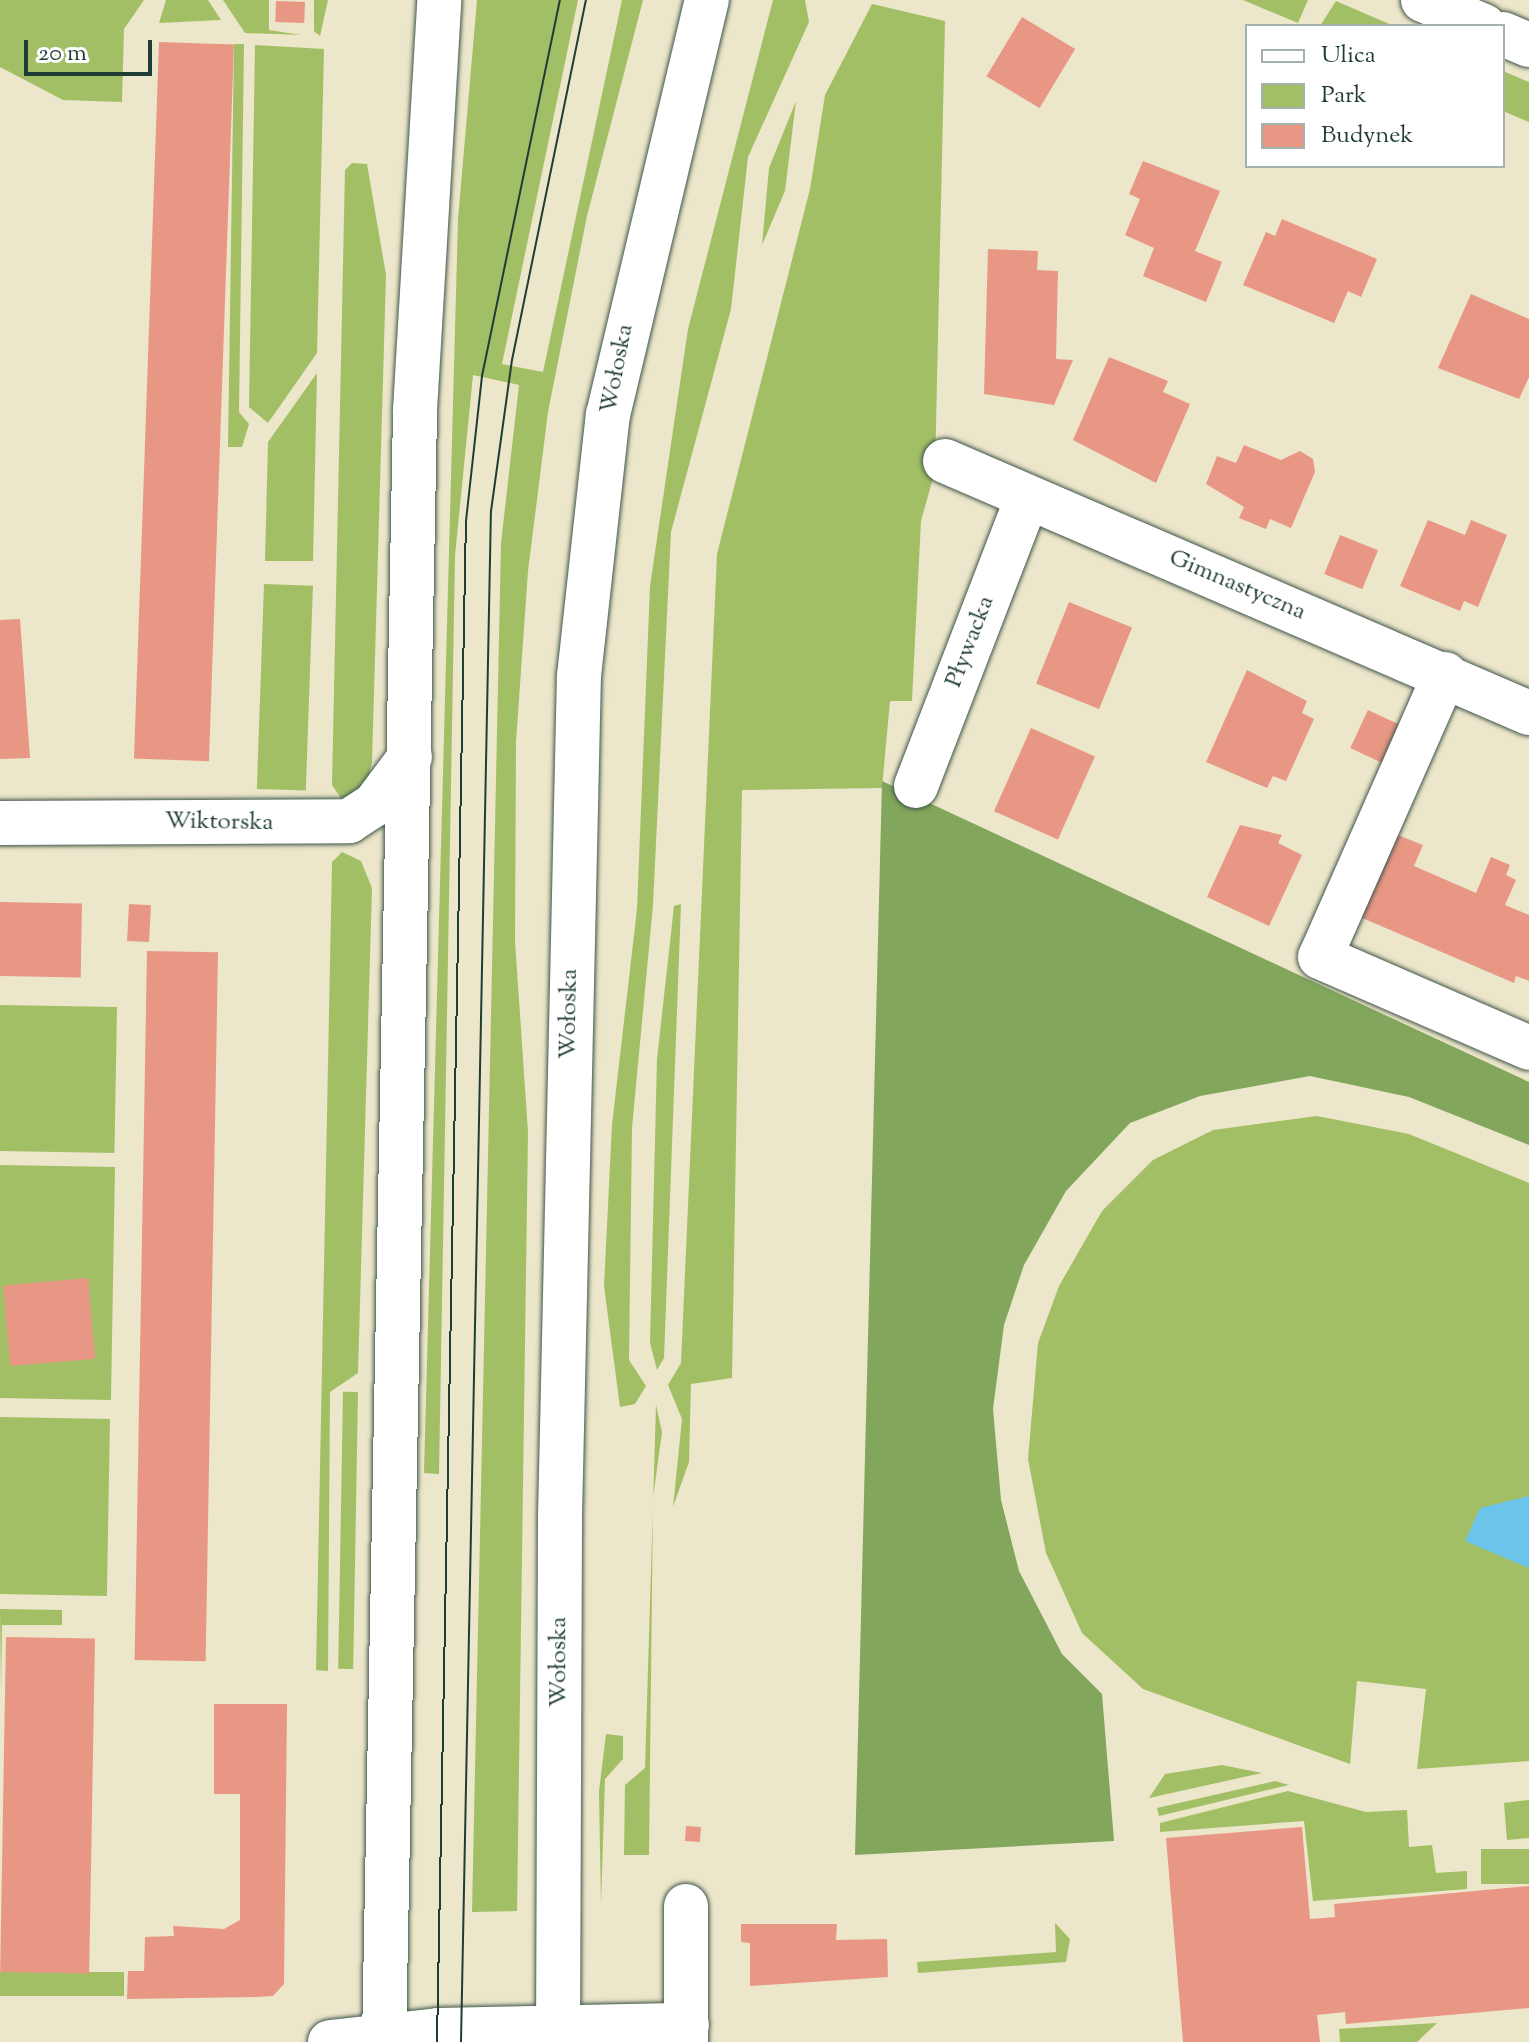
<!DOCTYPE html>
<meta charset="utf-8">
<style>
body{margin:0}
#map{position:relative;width:1529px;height:2042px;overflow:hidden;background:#ece6ca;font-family:"Sorts Mill Goudy",serif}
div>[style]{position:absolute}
.green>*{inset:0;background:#a3bf66;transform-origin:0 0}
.forest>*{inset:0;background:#82a65b}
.water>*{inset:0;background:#6bc4e9}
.building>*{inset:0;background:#e99785;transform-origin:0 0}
.roads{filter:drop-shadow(0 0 2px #3e564a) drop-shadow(0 0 2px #3e564a)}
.minor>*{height:44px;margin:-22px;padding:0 22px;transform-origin:22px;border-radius:22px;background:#fff}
.major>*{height:44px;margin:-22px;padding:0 22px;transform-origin:22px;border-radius:22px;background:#fff}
.tram>*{height:2px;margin:-1px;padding:0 1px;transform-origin:1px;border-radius:1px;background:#1f3d34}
span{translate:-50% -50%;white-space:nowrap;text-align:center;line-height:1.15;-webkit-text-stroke:6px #fff;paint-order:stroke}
.street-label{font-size:24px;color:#1f3d34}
.legend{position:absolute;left:1245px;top:24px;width:260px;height:144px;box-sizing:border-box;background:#fff;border:2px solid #a5b1ae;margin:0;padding:10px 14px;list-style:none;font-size:24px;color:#1f3d34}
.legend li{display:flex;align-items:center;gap:16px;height:40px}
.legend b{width:40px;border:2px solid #a5b1ae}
.scale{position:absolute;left:24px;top:40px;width:128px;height:36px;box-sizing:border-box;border:4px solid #1f3d34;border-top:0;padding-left:10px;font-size:24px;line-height:28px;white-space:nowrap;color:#1f3d34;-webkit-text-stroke:6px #fff;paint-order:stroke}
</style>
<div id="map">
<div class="green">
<i style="clip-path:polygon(0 0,144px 0,124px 29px,122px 102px,63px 100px,0 67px)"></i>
<i style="clip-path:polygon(166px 0,208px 0,221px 20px,159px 23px)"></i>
<i style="clip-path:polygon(223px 0,269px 0,269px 30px,301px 35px,245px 33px)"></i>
<i style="clip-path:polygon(314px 0,328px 0,320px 36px,314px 31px)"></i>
<i style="clip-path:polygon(477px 0,578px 0,502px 364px,543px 372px,622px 0,643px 0,587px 216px,548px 412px,528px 571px,516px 742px,515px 941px,528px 1132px,517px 1911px,472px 1912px,501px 543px,519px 385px,473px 375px,455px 556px,439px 1474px,424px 1473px,458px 219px)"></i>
<i style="clip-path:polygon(773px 0,805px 0,809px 22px,748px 157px,731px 309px,671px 532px,653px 905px,632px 1128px,629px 1360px,646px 1386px,635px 1404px,620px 1407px,604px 1286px,612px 1125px,637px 909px,650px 586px,688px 329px)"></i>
<i style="clip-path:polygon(1243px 0,1308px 0,1298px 23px)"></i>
<i style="clip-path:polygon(1336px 1px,1394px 26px,1320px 26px)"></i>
<i style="clip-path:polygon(872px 4px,945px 21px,935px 471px,921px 521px,912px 701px,890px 701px,882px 788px,742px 790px,732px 1378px,691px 1384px,689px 1462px,673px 1507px,682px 1419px,668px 1385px,681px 1363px,717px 554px,810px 189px,825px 95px)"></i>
<i style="clip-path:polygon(234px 44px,244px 44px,239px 412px,249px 424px,242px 447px,228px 447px)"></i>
<i style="clip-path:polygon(255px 45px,324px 49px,317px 353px,268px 423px,249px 407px)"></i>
<i style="clip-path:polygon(1503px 71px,1529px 82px,1529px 122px,1503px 111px)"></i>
<i style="clip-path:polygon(796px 101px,785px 191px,762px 245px,769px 168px)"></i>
<i style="clip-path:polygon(352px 163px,367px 164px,386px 275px,372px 762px,366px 785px,345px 804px,332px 785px,345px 170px)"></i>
<i style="clip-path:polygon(317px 373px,313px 561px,265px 561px,268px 442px)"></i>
<i style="left:264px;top:584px;width:49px;height:205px;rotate:2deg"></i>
<i style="clip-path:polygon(342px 852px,361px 861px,372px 888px,358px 1373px,330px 1392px,328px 1671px,316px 1670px,332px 862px)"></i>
<i style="clip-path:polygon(681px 904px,664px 1358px,657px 1370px,650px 1343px,657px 1059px,674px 906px)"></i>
<i style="left:117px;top:1007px;width:146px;height:117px;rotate:91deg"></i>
<i style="clip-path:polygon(1317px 1116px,1409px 1134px,1529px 1183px,1529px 1761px,1417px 1769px,1426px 1689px,1357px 1681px,1350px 1764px,1143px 1689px,1082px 1633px,1046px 1553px,1028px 1459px,1038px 1343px,1059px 1286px,1102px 1211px,1153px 1160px,1213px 1130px)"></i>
<i style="left:115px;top:1167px;width:233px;height:115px;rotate:91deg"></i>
<i style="left:358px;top:1392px;width:277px;height:15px;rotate:91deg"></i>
<i style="clip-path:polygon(656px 1405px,662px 1432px,653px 1498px,649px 1855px,624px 1855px,625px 1785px,645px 1768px)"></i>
<i style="left:0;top:1417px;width:110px;height:177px;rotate:1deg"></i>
<i style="clip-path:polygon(0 1609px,62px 1610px,62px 1625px,2px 1625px,1px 1692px)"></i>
<i style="clip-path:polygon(606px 1734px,623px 1736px,623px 1759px,605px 1779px,601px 1906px,599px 1791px)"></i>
<i style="clip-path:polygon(1222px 1765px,1262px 1773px,1149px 1798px,1165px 1774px)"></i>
<i style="clip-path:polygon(1275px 1781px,1289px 1785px,1159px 1816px,1157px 1808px)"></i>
<i style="clip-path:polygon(1288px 1791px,1366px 1812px,1407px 1810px,1409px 1847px,1432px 1845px,1436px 1873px,1467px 1871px,1467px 1889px,1313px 1901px,1304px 1821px,1160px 1832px,1160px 1823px)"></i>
<i style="clip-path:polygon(1529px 1800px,1529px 1838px,1507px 1840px,1504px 1803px)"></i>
<i style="left:1529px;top:1849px;width:35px;height:48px;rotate:90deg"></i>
<i style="clip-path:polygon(1055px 1923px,1070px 1939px,1066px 1962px,918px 1973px,917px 1962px,1056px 1952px)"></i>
<i style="left:0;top:1972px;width:124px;height:24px"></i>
<i style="clip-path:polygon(1437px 2023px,1417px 2042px,1340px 2042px,1339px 2029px)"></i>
</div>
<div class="forest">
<i style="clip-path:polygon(882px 781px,1529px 1082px,1529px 1145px,1409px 1097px,1310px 1076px,1200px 1096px,1130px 1123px,1066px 1191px,1024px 1265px,1004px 1325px,993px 1409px,1001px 1500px,1019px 1571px,1062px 1654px,1102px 1694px,1114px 1841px,855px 1855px)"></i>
</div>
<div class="water">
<i style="clip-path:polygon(1529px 1496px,1529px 1568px,1465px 1541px,1480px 1508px)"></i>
</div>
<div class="building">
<i style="left:276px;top:1px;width:29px;height:21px;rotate:2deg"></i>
<i style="left:1022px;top:17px;width:62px;height:69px;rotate:31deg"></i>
<i style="left:159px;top:42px;width:75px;height:717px;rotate:2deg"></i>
<i style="clip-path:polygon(1143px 161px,1220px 191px,1195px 251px,1222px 262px,1206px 302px,1143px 276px,1154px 248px,1125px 235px,1140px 199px,1129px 194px)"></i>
<i style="clip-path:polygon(1282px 219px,1377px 259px,1361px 297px,1348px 291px,1334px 323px,1243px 285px,1266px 232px,1275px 236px)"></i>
<i style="clip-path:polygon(988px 249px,1038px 251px,1037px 270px,1058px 271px,1056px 359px,1073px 360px,1054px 405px,984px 394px)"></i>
<i style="clip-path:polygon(1471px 294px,1529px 319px,1529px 377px,1519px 399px,1438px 368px)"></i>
<i style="clip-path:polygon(1109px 357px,1168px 381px,1163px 392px,1190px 404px,1156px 483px,1073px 440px)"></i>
<i style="clip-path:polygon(1244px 445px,1281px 460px,1300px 451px,1313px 459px,1315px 472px,1291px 528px,1270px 519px,1266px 529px,1239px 518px,1244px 507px,1206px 484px,1217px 456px,1236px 463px)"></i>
<i style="clip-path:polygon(1428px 520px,1465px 535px,1471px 520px,1507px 535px,1478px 607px,1464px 601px,1460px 611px,1400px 586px)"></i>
<i style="left:1340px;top:535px;width:41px;height:42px;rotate:22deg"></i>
<i style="left:1069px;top:602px;width:68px;height:88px;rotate:22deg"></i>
<i style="clip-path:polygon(20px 619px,30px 758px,0 759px,0 620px)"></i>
<i style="clip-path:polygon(1247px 670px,1307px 701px,1302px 713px,1314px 719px,1286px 781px,1273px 776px,1267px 788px,1206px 762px)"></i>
<i style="left:1368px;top:710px;width:38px;height:42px;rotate:25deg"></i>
<i style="left:1031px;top:728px;width:70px;height:91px;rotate:24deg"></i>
<i style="clip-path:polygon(1240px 825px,1282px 835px,1278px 843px,1302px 855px,1269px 926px,1207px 897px)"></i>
<i style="clip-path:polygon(1395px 834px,1423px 845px,1414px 866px,1476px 893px,1491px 857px,1510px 865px,1506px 875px,1516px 880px,1505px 905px,1529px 915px,1529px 981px,1516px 976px,1514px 983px,1360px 917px)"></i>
<i style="left:0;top:902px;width:82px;height:74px;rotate:1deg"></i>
<i style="left:129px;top:904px;width:22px;height:37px;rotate:3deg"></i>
<i style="left:147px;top:951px;width:71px;height:709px;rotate:1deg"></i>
<i style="left:88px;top:1278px;width:81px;height:85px;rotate:85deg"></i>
<i style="left:6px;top:1637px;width:89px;height:335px;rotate:1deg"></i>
<i style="clip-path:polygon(214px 1704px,287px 1704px,284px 1984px,273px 1996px,256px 1997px,127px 1999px,128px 1971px,144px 1971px,145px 1937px,174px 1936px,173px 1926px,224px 1929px,240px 1920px,240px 1794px,214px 1794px)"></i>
<i style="left:686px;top:1826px;width:15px;height:15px;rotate:4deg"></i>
<i style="clip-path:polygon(1302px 1827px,1310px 1919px,1335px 1917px,1334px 1904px,1529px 1886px,1529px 2008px,1346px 2024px,1345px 2012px,1317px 2015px,1320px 2042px,1183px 2042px,1166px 1838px)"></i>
<i style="clip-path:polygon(741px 1924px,837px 1924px,836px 1940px,887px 1939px,888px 1977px,750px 1986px,750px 1943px,741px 1942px)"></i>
</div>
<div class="roads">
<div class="minor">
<i style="left:945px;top:461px;width:636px;rotate:23.34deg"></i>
<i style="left:1445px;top:674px;width:309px;rotate:113.8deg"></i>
<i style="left:1320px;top:957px;width:228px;rotate:23.5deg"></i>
<i style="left:916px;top:786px;width:309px;rotate:-68.9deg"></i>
<i style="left:0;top:823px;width:349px;rotate:-0.3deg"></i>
<i style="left:349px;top:821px;width:30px;rotate:-33deg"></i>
<i style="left:374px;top:805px;width:60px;rotate:-53.1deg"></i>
<i style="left:330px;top:2042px;width:109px;rotate:-6.3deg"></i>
<i style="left:438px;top:2030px;width:249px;rotate:-1.2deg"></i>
<i style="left:686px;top:2042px;width:136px;rotate:-90deg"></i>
</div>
<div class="major">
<i style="left:1423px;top:0;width:66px;rotate:23.1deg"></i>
<i style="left:1503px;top:34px;width:28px;rotate:23deg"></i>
<i style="left:384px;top:2042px;width:1632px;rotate:-88.91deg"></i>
<i style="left:415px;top:410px;width:411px;rotate:-86.6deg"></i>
<i style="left:558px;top:2042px;width:525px;rotate:-89.78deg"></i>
<i style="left:560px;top:1517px;width:841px;rotate:-88.71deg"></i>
<i style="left:579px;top:676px;width:263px;rotate:-83.7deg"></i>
<i style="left:608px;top:415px;width:427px;rotate:-76.6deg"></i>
</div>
</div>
<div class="tram">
<i style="left:437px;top:2042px;width:1521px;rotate:-88.91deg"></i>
<i style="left:466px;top:521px;width:146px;rotate:-83.7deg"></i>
<i style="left:482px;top:376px;width:384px;rotate:-78.3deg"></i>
<i style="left:461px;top:2042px;width:1531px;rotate:-88.88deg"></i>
<i style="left:491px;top:511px;width:152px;rotate:-82.1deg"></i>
<i style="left:512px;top:360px;width:368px;rotate:-78.4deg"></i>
</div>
<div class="street-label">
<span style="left:618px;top:369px;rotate:-79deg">Wołoska</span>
<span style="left:1237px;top:586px;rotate:23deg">Gimnastyczna</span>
<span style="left:971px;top:642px;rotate:-69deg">Pływacka</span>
<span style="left:219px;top:823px;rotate:1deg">Wiktorska</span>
<span style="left:570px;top:1014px;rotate:-89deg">Wołoska</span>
<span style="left:560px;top:1662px;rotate:-90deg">Wołoska</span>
</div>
<ul class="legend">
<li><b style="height:10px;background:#fff"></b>Ulica</li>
<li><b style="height:22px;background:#a3bf66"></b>Park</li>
<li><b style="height:22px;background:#e99785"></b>Budynek</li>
</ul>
<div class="scale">20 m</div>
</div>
